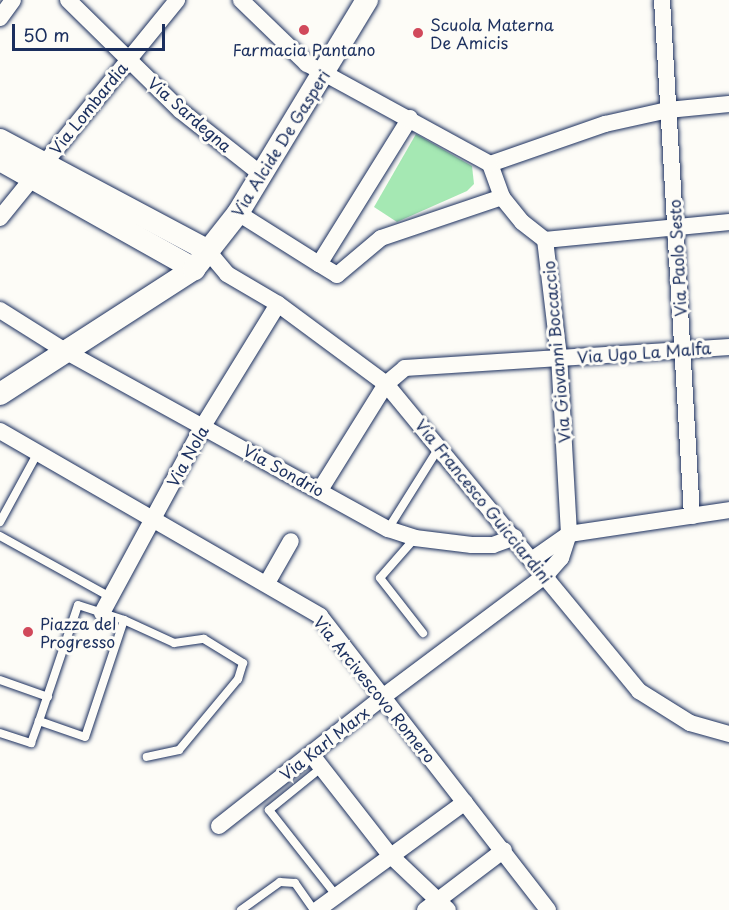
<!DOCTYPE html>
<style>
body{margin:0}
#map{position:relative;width:729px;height:910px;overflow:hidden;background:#fdfcf7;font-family:"Playpen Sans",sans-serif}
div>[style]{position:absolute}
.green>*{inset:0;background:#a5e8b3}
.roads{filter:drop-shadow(0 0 2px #1b2f5e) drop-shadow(0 0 2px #1b2f5e)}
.lane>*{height:8px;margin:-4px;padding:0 4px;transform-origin:4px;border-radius:4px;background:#fdfcf7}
.street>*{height:16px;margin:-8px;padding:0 8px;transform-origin:8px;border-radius:8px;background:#fdfcf7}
.secondary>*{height:22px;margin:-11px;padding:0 11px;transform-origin:11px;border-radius:11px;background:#fdfcf7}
.dots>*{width:16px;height:16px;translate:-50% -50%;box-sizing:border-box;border:3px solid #fdfcf7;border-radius:50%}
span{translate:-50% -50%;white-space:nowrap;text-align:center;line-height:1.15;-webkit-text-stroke:6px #fdfcf7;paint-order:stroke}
.poi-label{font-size:16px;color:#1b2f5e}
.left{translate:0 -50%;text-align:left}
.street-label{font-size:16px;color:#1b2f5e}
.scale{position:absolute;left:12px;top:24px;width:153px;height:27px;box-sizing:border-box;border:3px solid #1b2f5e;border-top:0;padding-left:8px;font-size:18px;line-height:21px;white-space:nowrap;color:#1b2f5e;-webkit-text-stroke:4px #fdfcf7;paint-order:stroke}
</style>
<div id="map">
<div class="green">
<i style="clip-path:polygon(416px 134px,472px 166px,474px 184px,467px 191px,397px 222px,374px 207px)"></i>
</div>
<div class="roads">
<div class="lane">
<i style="left:0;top:522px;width:77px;rotate:-61.4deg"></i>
<i style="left:388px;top:529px;width:98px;rotate:-57.9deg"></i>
<i style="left:0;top:536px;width:126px;rotate:29deg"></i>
<i style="left:415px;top:538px;width:53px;rotate:131.2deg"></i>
<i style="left:380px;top:578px;width:70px;rotate:52deg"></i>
<i style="left:78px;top:605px;width:48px;rotate:18.1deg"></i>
<i style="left:124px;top:620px;width:123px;rotate:108.4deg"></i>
<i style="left:85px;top:737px;width:49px;rotate:-160.8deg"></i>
<i style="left:39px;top:721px;width:122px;rotate:-71.4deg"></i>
<i style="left:124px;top:620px;width:55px;rotate:24.7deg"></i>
<i style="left:174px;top:643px;width:30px;rotate:-8deg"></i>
<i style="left:204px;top:639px;width:46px;rotate:31.6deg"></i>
<i style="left:243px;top:663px;width:17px;rotate:107deg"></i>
<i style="left:238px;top:679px;width:92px;rotate:129.7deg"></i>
<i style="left:179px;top:750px;width:33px;rotate:168deg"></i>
<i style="left:0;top:680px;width:51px;rotate:19.5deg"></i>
<i style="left:0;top:733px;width:33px;rotate:18deg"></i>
<i style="left:31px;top:743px;width:23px;rotate:-70deg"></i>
<i style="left:321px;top:768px;width:67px;rotate:141.1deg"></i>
<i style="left:269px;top:810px;width:108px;rotate:51.8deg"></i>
<i style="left:241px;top:910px;width:48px;rotate:-35.7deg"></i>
<i style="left:280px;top:882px;width:15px;rotate:4deg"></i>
<i style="left:295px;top:883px;width:33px;rotate:55deg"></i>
</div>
<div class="street">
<i style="left:68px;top:0;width:158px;rotate:44.5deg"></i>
<i style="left:181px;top:111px;width:103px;rotate:38.3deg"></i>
<i style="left:662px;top:0;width:517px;rotate:86.67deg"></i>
<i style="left:0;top:18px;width:22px;rotate:-54deg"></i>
<i style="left:410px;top:118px;width:172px;rotate:121.9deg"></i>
<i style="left:319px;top:264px;width:21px;rotate:31deg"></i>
<i style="left:337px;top:275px;width:57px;rotate:-40.1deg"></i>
<i style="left:381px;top:238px;width:128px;rotate:-18.7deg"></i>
<i style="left:490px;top:164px;width:122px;rotate:-19.2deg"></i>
<i style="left:605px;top:124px;width:65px;rotate:-12.5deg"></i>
<i style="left:668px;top:110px;width:61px;rotate:-5.6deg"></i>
<i style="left:238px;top:213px;width:96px;rotate:32.2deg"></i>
<i style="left:0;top:218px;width:281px;rotate:-50.9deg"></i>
<i style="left:545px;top:240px;width:185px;rotate:-5.6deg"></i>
<i style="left:207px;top:250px;width:31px;rotate:50deg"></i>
<i style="left:227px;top:274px;width:59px;rotate:30.5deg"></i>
<i style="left:278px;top:304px;width:134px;rotate:36.5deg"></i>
<i style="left:386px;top:384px;width:398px;rotate:50.5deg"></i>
<i style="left:639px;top:691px;width:60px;rotate:32.1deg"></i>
<i style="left:690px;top:723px;width:41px;rotate:15.8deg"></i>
<i style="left:0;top:310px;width:77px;rotate:32.2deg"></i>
<i style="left:65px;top:351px;width:369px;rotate:28.9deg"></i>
<i style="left:388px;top:529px;width:28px;rotate:18deg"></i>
<i style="left:415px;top:538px;width:57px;rotate:7deg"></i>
<i style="left:472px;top:545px;width:21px"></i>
<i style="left:493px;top:545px;width:23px;rotate:-20deg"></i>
<i style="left:0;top:431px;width:370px;rotate:30deg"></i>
<i style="left:320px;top:616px;width:372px;rotate:52.2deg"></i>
<i style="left:320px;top:490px;width:125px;rotate:-58.1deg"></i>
<i style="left:386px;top:384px;width:25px;rotate:-40deg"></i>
<i style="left:405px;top:368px;width:325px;rotate:-3.7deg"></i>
<i style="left:533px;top:559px;width:44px;rotate:-34.8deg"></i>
<i style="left:569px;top:534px;width:162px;rotate:-8.5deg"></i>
<i style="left:267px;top:583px;width:48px;rotate:-60.3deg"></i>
<i style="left:102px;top:613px;width:213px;rotate:-61.6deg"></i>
<i style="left:203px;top:426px;width:143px;rotate:-58.4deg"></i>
<i style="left:311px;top:754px;width:127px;rotate:52deg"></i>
<i style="left:389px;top:854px;width:81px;rotate:43.5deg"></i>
<i style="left:219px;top:826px;width:210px;rotate:-38.2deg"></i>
<i style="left:384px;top:696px;width:202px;rotate:-36.8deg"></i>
<i style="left:546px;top:575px;width:23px;rotate:-49deg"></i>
<i style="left:561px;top:558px;width:25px;rotate:-72deg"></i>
<i style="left:569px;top:534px;width:177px;rotate:-93.2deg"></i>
<i style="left:559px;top:357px;width:118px;rotate:-96.8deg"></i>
<i style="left:545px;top:240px;width:29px;rotate:-142deg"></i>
<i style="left:522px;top:222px;width:32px;rotate:-129deg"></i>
<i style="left:502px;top:197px;width:35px;rotate:-110deg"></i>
<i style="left:490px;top:164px;width:209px;rotate:-151.3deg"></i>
<i style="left:307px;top:64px;width:92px;rotate:-135.9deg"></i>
<i style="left:317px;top:910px;width:183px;rotate:-36.1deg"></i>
<i style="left:425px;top:910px;width:99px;rotate:-37.2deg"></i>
</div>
<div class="secondary">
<i style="left:0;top:140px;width:234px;rotate:28deg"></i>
<i style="left:0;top:160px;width:223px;rotate:29.3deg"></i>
<i style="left:0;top:394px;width:231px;rotate:-32.8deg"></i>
<i style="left:194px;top:269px;width:71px;rotate:-51.8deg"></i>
<i style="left:238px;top:213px;width:249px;rotate:-58.8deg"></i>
</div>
</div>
<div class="dots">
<i style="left:304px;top:30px;background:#d1495b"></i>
<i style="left:418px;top:33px;background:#d1495b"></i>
<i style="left:28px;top:632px;background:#d1495b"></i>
</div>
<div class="poi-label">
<span class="left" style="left:430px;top:33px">Scuola Materna<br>De Amicis</span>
<span style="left:304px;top:49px">Farmacia Pantano</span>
<span class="left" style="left:40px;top:632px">Piazza del<br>Progresso</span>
</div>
<div class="street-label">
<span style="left:88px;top:108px;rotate:-51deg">Via Lombardia</span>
<span style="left:190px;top:114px;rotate:41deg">Via Sardegna</span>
<span style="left:280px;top:143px;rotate:-58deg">Via Alcide De Gasperi</span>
<span style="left:677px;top:258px;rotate:-93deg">Via Paolo Sesto</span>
<span style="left:556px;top:352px;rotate:-95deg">Via Giovanni Boccaccio</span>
<span style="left:644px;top:352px;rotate:-4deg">Via Ugo La Malfa</span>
<span style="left:187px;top:456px;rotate:-61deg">Via Nola</span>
<span style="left:284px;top:470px;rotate:29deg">Via Sondrio</span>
<span style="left:484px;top:501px;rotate:51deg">Via Francesco Guicciardini</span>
<span style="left:375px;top:689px;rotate:51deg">Via Arcivescovo Romero</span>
<span style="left:324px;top:743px;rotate:-38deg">Via Karl Marx</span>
</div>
<div class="scale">50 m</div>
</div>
